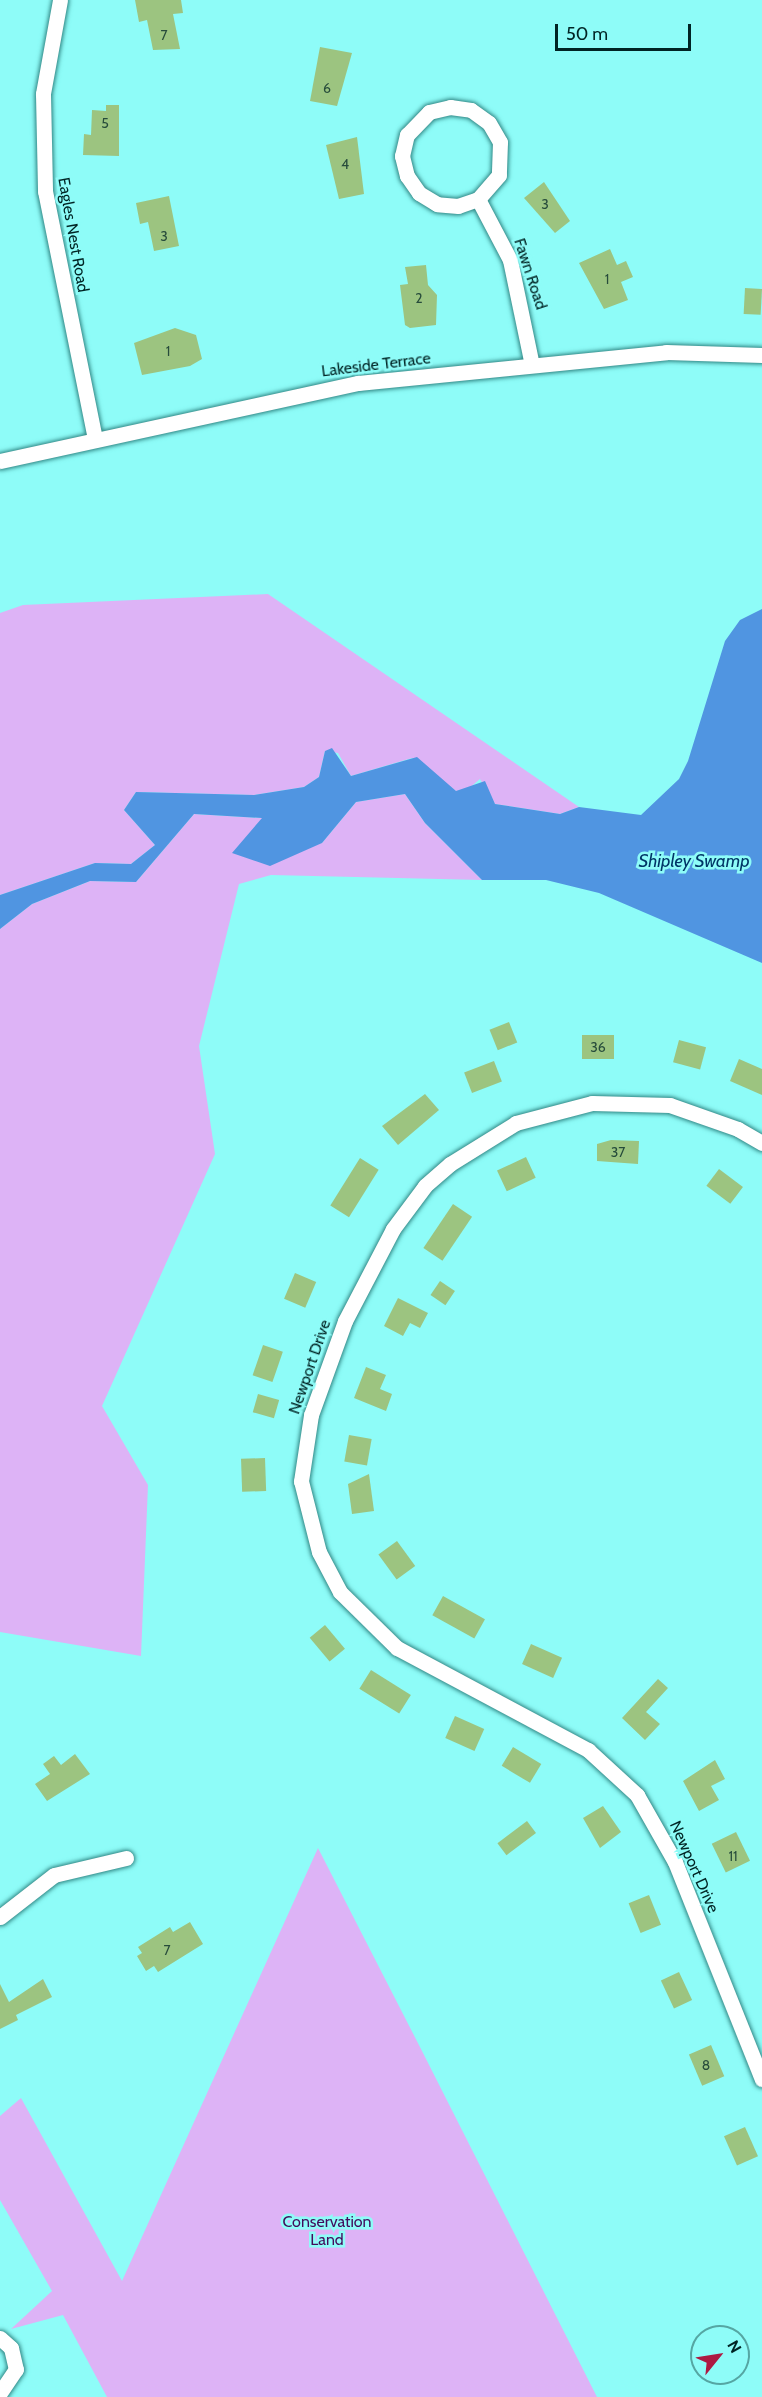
<!DOCTYPE html>
<style>
body{margin:0}
#map{position:relative;width:762px;height:2397px;overflow:hidden;background:#8efcf8;font-family:Cabin,sans-serif}
div>[style]{position:absolute}
.green>*{inset:0;background:#ddb3f6}
.water>*{inset:0;background:#5095e1}
.building>*{inset:0;background:#9cc480;transform-origin:0 0}
.roads{filter:drop-shadow(0 0 2px #328886) drop-shadow(0 0 2px #328886)}
.minor>*{height:15px;margin:-7.5px;padding:0 7.5px;transform-origin:7.5px;border-radius:7.5px;background:#fff}
span{translate:-50% -50%;white-space:nowrap;text-align:center;line-height:1.15;-webkit-text-stroke:5px #8efcf8;paint-order:stroke}
.number-label{font-size:14px;color:#274c3b}
.number-label span{-webkit-text-stroke-width:0}
.street-label{font-size:16px;color:#002424}
.park-label{font-size:16px;color:#430c5b}
.water-label{font-size:18px;color:#013566;font-style:italic}
.north{position:absolute;left:690px;top:2325px;width:60px;height:60px;box-sizing:border-box;background:#8efcf8;border:2px solid #55a6a3;border-radius:50%;rotate:60deg;font-size:16px;font-weight:700;line-height:24px;text-align:center;color:#002424}
.north::after{content:'';display:block;margin:auto;width:21px;height:27px;background:#ad1942;clip-path:polygon(50% 0,100% 100%,50% 72%,0 100%)}
.scale{position:absolute;left:555px;top:24px;width:136px;height:27px;box-sizing:border-box;border:3px solid #002424;border-top:0;padding-left:8px;font-size:18px;line-height:21px;white-space:nowrap;color:#002424;-webkit-text-stroke:4px #8efcf8;paint-order:stroke}
</style>
<div id="map">
<div class="green">
<i style="clip-path:polygon(268px 594px,579px 807px,560px 814px,495px 804px,480px 779px,467px 790px,456px 791px,412px 758px,351px 776px,338px 753px,325px 751px,319px 777px,304px 787px,254px 795px,136px 792px,124px 810px,155px 845px,131px 864px,95px 863px,0 895px,0 613px,23px 605px)"></i>
<i style="clip-path:polygon(405px 794px,425px 823px,482px 880px,271px 875px,239px 884px,199px 1046px,215px 1154px,102px 1406px,148px 1485px,141px 1656px,0 1632px,0 929px,32px 904px,90px 881px,136px 882px,194px 814px,262px 818px,322px 843px,356px 802px)"></i>
<i style="clip-path:polygon(318px 1848px,422px 2051px,597px 2397px,107px 2397px,63px 2315px,11px 2329px,52px 2291px,0 2200px,0 2116px,21px 2098px,122px 2281px)"></i>
</div>
<div class="water">
<i style="clip-path:polygon(762px 609px,762px 963px,599px 893px,546px 880px,482px 880px,425px 823px,405px 794px,356px 802px,322px 843px,270px 866px,232px 853px,262px 818px,194px 814px,136px 882px,90px 881px,32px 904px,0 929px,0 895px,95px 863px,131px 864px,155px 845px,124px 810px,136px 792px,254px 795px,304px 787px,319px 777px,325px 751px,332px 748px,351px 776px,417px 757px,456px 791px,485px 781px,495px 804px,560px 814px,579px 807px,641px 815px,679px 779px,688px 761px,725px 641px,740px 620px)"></i>
</div>
<div class="building">
<i style="clip-path:polygon(135px 0,181px 0,183px 13px,173px 14px,180px 49px,153px 50px,147px 20px,139px 22px)"></i>
<i style="clip-path:polygon(320px 47px,352px 53px,337px 106px,310px 101px)"></i>
<i style="clip-path:polygon(106px 105px,119px 105px,119px 156px,83px 155px,84px 134px,91px 135px,92px 110px,106px 111px)"></i>
<i style="clip-path:polygon(357px 137px,364px 194px,339px 199px,326px 145px)"></i>
<i style="clip-path:polygon(544px 182px,570px 221px,555px 233px,524px 198px)"></i>
<i style="clip-path:polygon(169px 196px,179px 246px,154px 251px,148px 222px,140px 224px,136px 203px)"></i>
<i style="clip-path:polygon(610px 249px,617px 265px,626px 261px,633px 277px,621px 282px,628px 300px,604px 309px,579px 263px)"></i>
<i style="clip-path:polygon(426px 265px,428px 285px,437px 295px,436px 325px,410px 328px,405px 325px,400px 285px,408px 284px,405px 267px)"></i>
<i style="left:745px;top:288px;width:17px;height:26px;rotate:3deg"></i>
<i style="clip-path:polygon(175px 328px,196px 335px,202px 359px,190px 366px,142px 375px,134px 343px)"></i>
<i style="left:509px;top:1022px;width:22px;height:21px;rotate:68deg"></i>
<i style="left:582px;top:1035px;width:32px;height:24px"></i>
<i style="left:679px;top:1040px;width:28px;height:23px;rotate:15deg"></i>
<i style="clip-path:polygon(739px 1059px,762px 1069px,762px 1095px,730px 1081px)"></i>
<i style="left:494px;top:1061px;width:22px;height:32px;rotate:69deg"></i>
<i style="clip-path:polygon(425px 1094px,439px 1110px,398px 1145px,382px 1126px)"></i>
<i style="clip-path:polygon(611px 1140px,639px 1141px,638px 1164px,597px 1161px,597px 1144px)"></i>
<i style="left:526px;top:1157px;width:23px;height:32px;rotate:65deg"></i>
<i style="left:360px;top:1158px;width:22px;height:56px;rotate:32deg"></i>
<i style="left:719px;top:1169px;width:30px;height:21px;rotate:37deg"></i>
<i style="left:453px;top:1204px;width:23px;height:53px;rotate:34deg"></i>
<i style="left:295px;top:1273px;width:23px;height:28px;rotate:23deg"></i>
<i style="left:440px;top:1281px;width:18px;height:17px;rotate:34deg"></i>
<i style="clip-path:polygon(398px 1298px,428px 1313px,420px 1328px,410px 1323px,403px 1336px,384px 1326px)"></i>
<i style="left:263px;top:1345px;width:21px;height:32px;rotate:19deg"></i>
<i style="clip-path:polygon(366px 1367px,386px 1375px,380px 1389px,392px 1394px,386px 1411px,354px 1398px)"></i>
<i style="left:258px;top:1394px;width:22px;height:19px;rotate:16deg"></i>
<i style="left:349px;top:1435px;width:23px;height:27px;rotate:10deg"></i>
<i style="left:265px;top:1458px;width:33px;height:24px;rotate:88deg"></i>
<i style="clip-path:polygon(369px 1474px,374px 1511px,352px 1514px,348px 1484px)"></i>
<i style="left:397px;top:1541px;width:31px;height:23px;rotate:54deg"></i>
<i style="left:443px;top:1596px;width:48px;height:22px;rotate:29deg"></i>
<i style="left:325px;top:1625px;width:31px;height:20px;rotate:50deg"></i>
<i style="left:531px;top:1644px;width:34px;height:22px;rotate:24deg"></i>
<i style="left:371px;top:1670px;width:47px;height:22px;rotate:32deg"></i>
<i style="clip-path:polygon(658px 1679px,668px 1688px,646px 1712px,660px 1724px,645px 1740px,622px 1718px)"></i>
<i style="left:455px;top:1716px;width:32px;height:24px;rotate:24deg"></i>
<i style="left:513px;top:1747px;width:33px;height:22px;rotate:31deg"></i>
<i style="clip-path:polygon(75px 1754px,90px 1774px,47px 1801px,35px 1784px,50px 1774px,43px 1764px,54px 1756px,61px 1765px)"></i>
<i style="clip-path:polygon(715px 1760px,725px 1779px,711px 1786px,719px 1800px,699px 1811px,683px 1781px)"></i>
<i style="clip-path:polygon(603px 1806px,621px 1832px,600px 1848px,583px 1818px)"></i>
<i style="left:527px;top:1821px;width:15px;height:37px;rotate:53deg"></i>
<i style="left:736px;top:1832px;width:32px;height:27px;rotate:64deg"></i>
<i style="left:649px;top:1895px;width:32px;height:22px;rotate:68deg"></i>
<i style="clip-path:polygon(190px 1922px,203px 1944px,158px 1972px,154px 1966px,146px 1971px,137px 1956px,142px 1953px,138px 1947px,170px 1927px,173px 1932px)"></i>
<i style="left:679px;top:1972px;width:31px;height:20px;rotate:65deg"></i>
<i style="clip-path:polygon(43px 1979px,52px 1997px,16px 2015px,18px 2020px,0 2029px,0 1984px,9px 2002px)"></i>
<i style="left:711px;top:2045px;width:34px;height:24px;rotate:67deg"></i>
<i style="left:745px;top:2127px;width:32px;height:23px;rotate:66deg"></i>
</div>
<div class="roads">
<div class="minor">
<i style="left:60px;top:0;width:96px;rotate:100.3deg"></i>
<i style="left:43px;top:94px;width:97px;rotate:88.8deg"></i>
<i style="left:45px;top:191px;width:253px;rotate:78.6deg"></i>
<i style="left:478px;top:199px;width:21px;rotate:161deg"></i>
<i style="left:458px;top:206px;width:21px;rotate:-175deg"></i>
<i style="left:437px;top:204px;width:21px;rotate:-149deg"></i>
<i style="left:419px;top:193px;width:21px;rotate:-125deg"></i>
<i style="left:407px;top:176px;width:21px;rotate:-104deg"></i>
<i style="left:402px;top:156px;width:22px;rotate:-77deg"></i>
<i style="left:407px;top:135px;width:32px;rotate:-46deg"></i>
<i style="left:429px;top:112px;width:22px;rotate:-13deg"></i>
<i style="left:450px;top:107px;width:21px;rotate:8deg"></i>
<i style="left:471px;top:110px;width:22px;rotate:36deg"></i>
<i style="left:489px;top:123px;width:22px;rotate:60deg"></i>
<i style="left:500px;top:142px;width:33px;rotate:92deg"></i>
<i style="left:499px;top:175px;width:32px;rotate:131deg"></i>
<i style="left:478px;top:199px;width:69px;rotate:62.3deg"></i>
<i style="left:510px;top:260px;width:107px;rotate:78.2deg"></i>
<i style="left:0;top:461px;width:366px;rotate:-12.3deg"></i>
<i style="left:358px;top:383px;width:310px;rotate:-5.7deg"></i>
<i style="left:666px;top:352px;width:96px;rotate:1.8deg"></i>
<i style="left:762px;top:1143px;width:28px;rotate:-150deg"></i>
<i style="left:738px;top:1129px;width:72px;rotate:-160.6deg"></i>
<i style="left:670px;top:1105px;width:78px;rotate:-178.5deg"></i>
<i style="left:592px;top:1103px;width:79px;rotate:165.3deg"></i>
<i style="left:516px;top:1123px;width:78px;rotate:148.2deg"></i>
<i style="left:450px;top:1164px;width:33px;rotate:139deg"></i>
<i style="left:425px;top:1186px;width:54px;rotate:126.7deg"></i>
<i style="left:393px;top:1229px;width:104px;rotate:117.6deg"></i>
<i style="left:345px;top:1321px;width:100px;rotate:109.9deg"></i>
<i style="left:311px;top:1415px;width:67px;rotate:98.6deg"></i>
<i style="left:301px;top:1481px;width:73px;rotate:75.8deg"></i>
<i style="left:319px;top:1552px;width:45px;rotate:62.3deg"></i>
<i style="left:340px;top:1592px;width:80px;rotate:44.5deg"></i>
<i style="left:397px;top:1648px;width:217px;rotate:28.1deg"></i>
<i style="left:588px;top:1750px;width:67px;rotate:42.6deg"></i>
<i style="left:637px;top:1795px;width:77px;rotate:60.4deg"></i>
<i style="left:675px;top:1862px;width:234px;rotate:68.2deg"></i>
<i style="left:0;top:1917px;width:68px;rotate:-37.9deg"></i>
<i style="left:54px;top:1875px;width:74px;rotate:-13.3deg"></i>
<i style="left:0;top:2338px;width:15px;rotate:42deg"></i>
<i style="left:11px;top:2348px;width:22px;rotate:77deg"></i>
<i style="left:16px;top:2369px;width:29px;rotate:124deg"></i>
</div>
</div>
<div class="number-label">
<span style="left:164px;top:35px">7</span>
<span style="left:327px;top:88px">6</span>
<span style="left:105px;top:123px">5</span>
<span style="left:345px;top:164px">4</span>
<span style="left:545px;top:204px">3</span>
<span style="left:164px;top:236px">3</span>
<span style="left:607px;top:279px">1</span>
<span style="left:419px;top:298px">2</span>
<span style="left:168px;top:351px">1</span>
<span style="left:598px;top:1047px">36</span>
<span style="left:618px;top:1152px">37</span>
<span style="left:733px;top:1856px">11</span>
<span style="left:167px;top:1950px">7</span>
<span style="left:706px;top:2065px">8</span>
</div>
<div class="street-label">
<span style="left:73px;top:235px;rotate:80deg">Eagles Nest Road</span>
<span style="left:530px;top:274px;rotate:72deg">Fawn Road</span>
<span style="left:376px;top:365px;rotate:-7deg">Lakeside Terrace</span>
<span style="left:310px;top:1367px;rotate:-71deg">Newport Drive</span>
<span style="left:694px;top:1867px;rotate:66deg">Newport Drive</span>
</div>
<div class="park-label">
<span style="left:327px;top:2231px">Conservation<br>Land</span>
</div>
<div class="water-label">
<span style="left:694px;top:861px">Shipley Swamp</span>
</div>
<div class="north">N</div>
<div class="scale">50 m</div>
</div>
